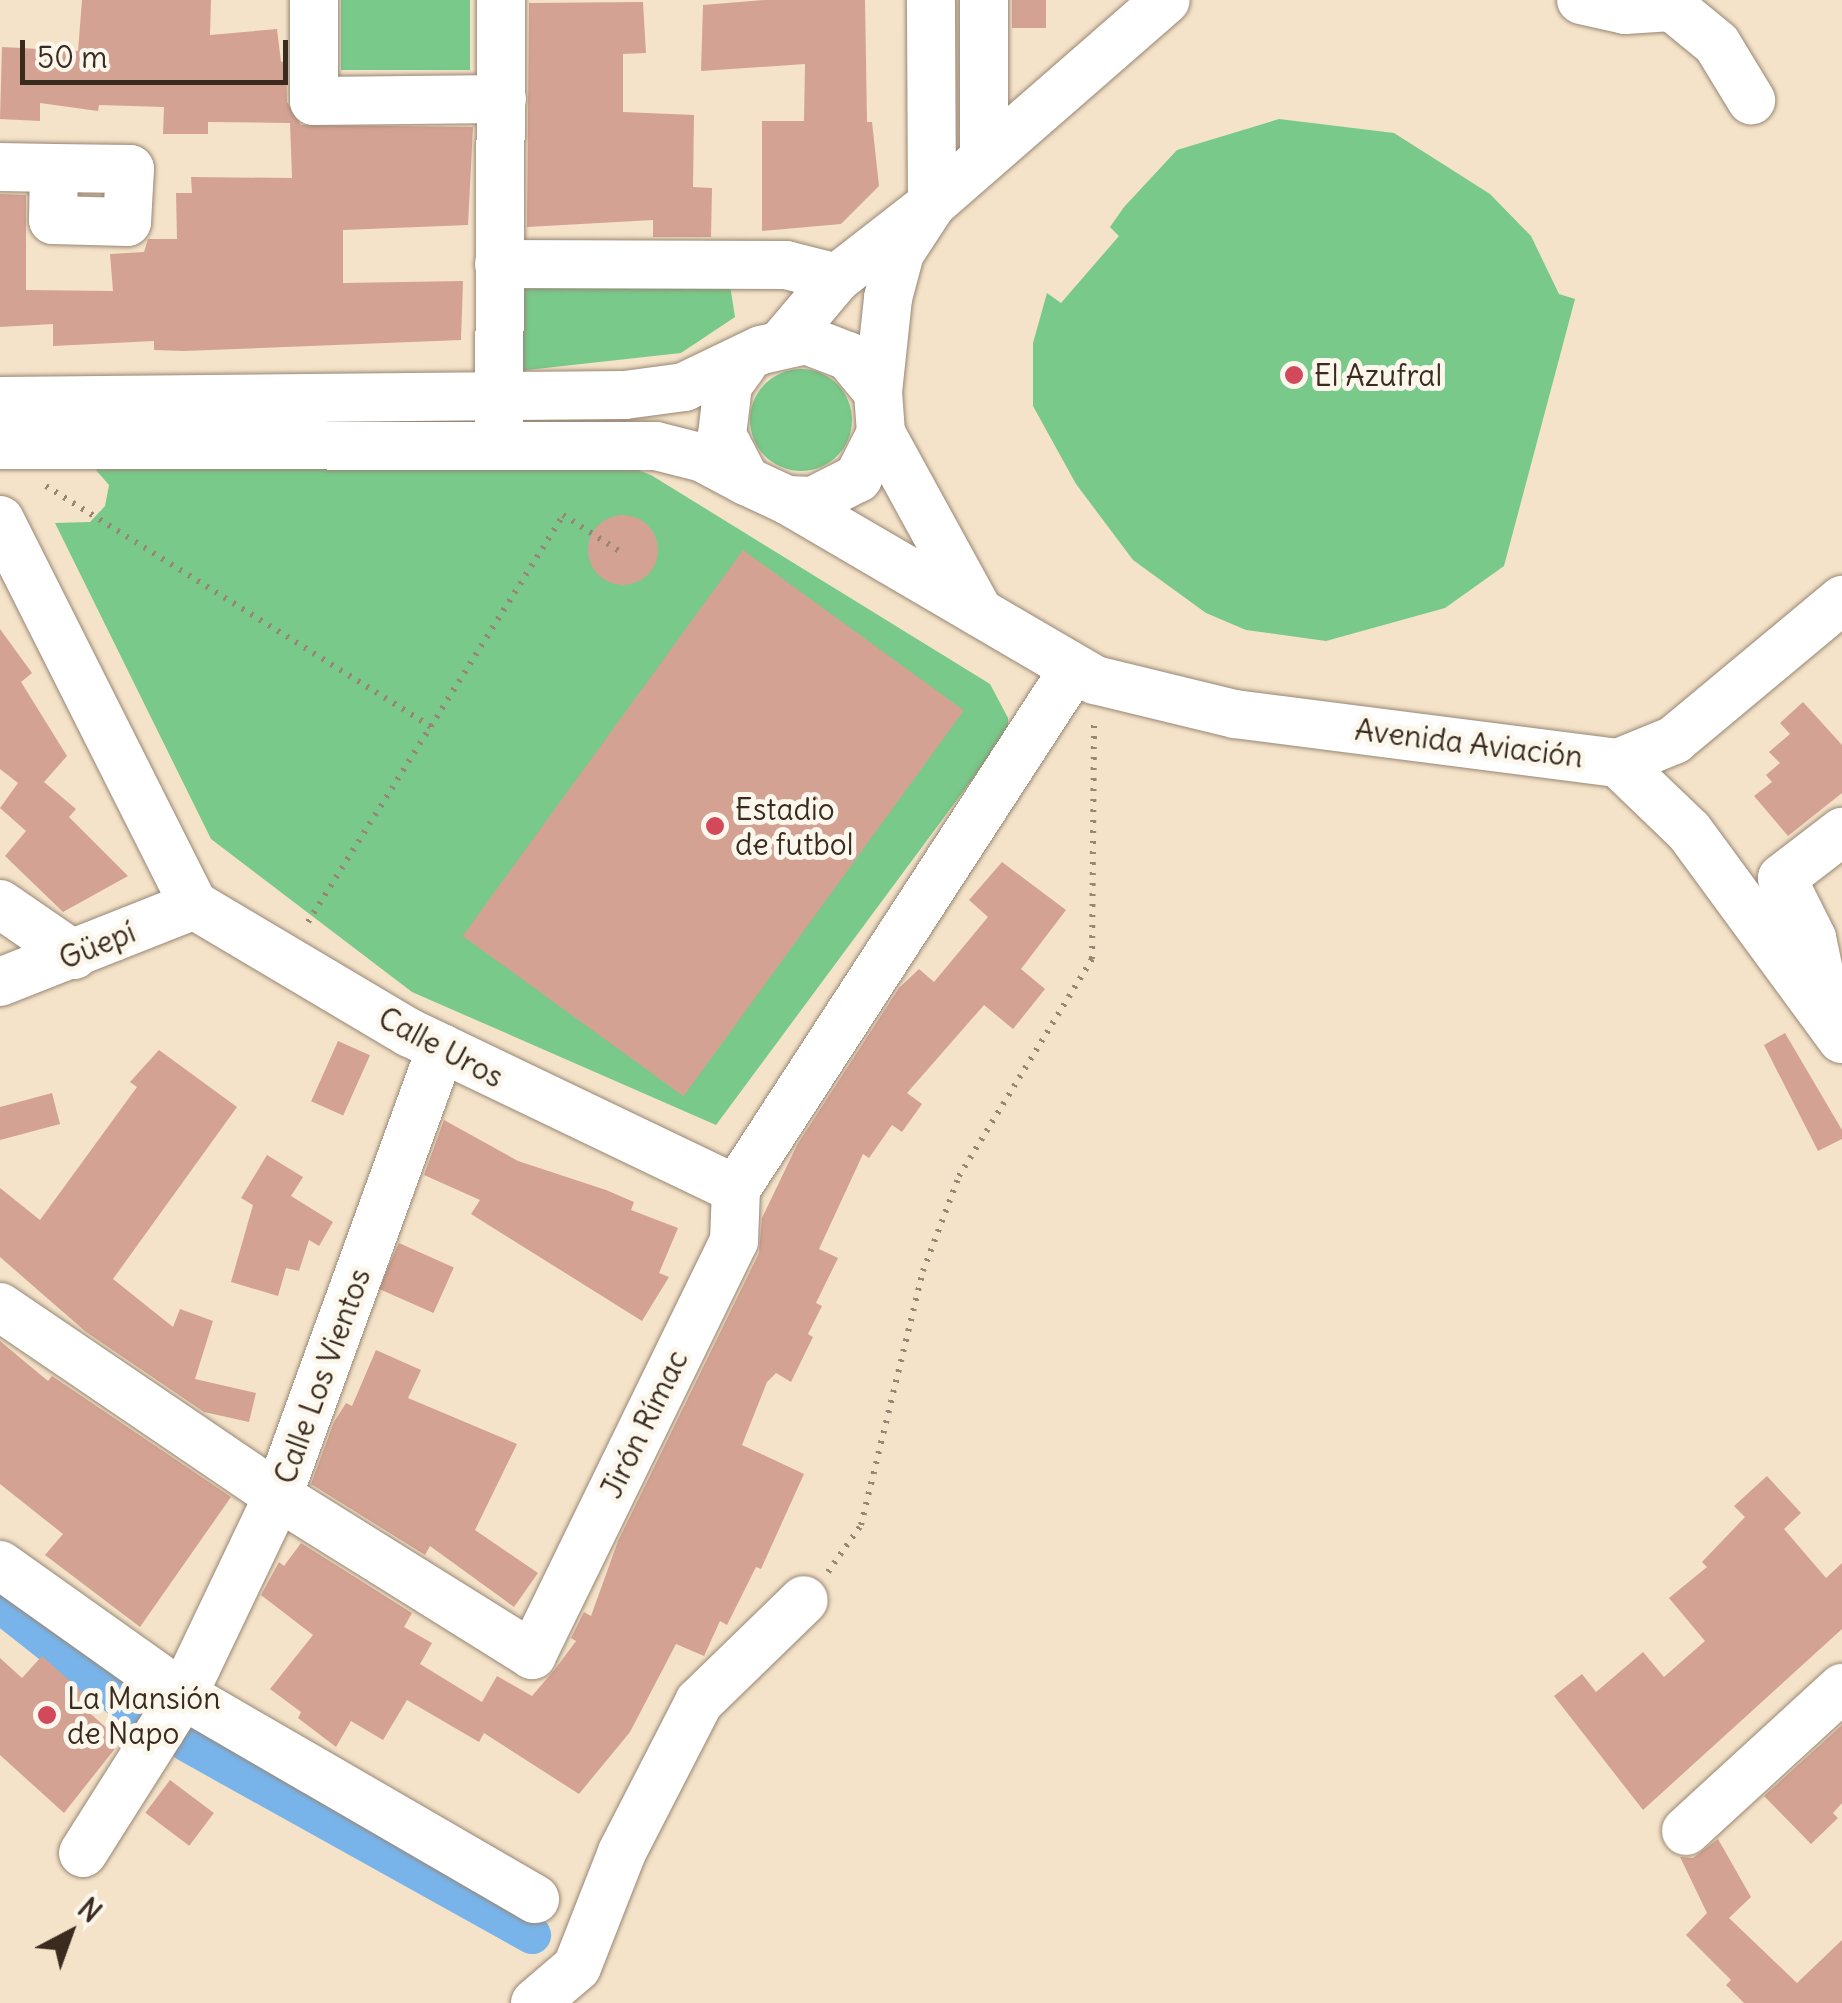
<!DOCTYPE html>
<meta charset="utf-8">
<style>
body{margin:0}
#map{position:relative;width:1842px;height:2003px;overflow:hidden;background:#f4e3c9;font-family:Delius,sans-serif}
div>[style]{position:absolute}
.green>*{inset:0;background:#78c98a;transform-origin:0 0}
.round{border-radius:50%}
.canal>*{height:38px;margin:-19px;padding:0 19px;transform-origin:19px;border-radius:19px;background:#78b4ea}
.building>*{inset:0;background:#d4a293;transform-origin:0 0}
.path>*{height:6px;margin-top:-3px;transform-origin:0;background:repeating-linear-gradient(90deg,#988674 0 2.5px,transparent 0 10.5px)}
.roads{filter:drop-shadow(0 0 2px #988674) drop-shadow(0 0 2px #988674)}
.minor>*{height:48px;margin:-24px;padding:0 24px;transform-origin:24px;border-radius:24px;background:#fff}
.dots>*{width:28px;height:28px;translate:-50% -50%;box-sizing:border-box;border:5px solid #fbf7ec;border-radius:50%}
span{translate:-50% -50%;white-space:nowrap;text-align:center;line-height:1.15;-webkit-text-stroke:10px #fbf7ec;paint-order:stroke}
.poi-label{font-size:30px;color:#3b2a1e}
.left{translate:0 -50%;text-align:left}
.street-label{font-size:30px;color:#3b2a1e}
.north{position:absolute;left:20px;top:1883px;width:100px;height:100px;-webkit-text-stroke:8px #fbf7ec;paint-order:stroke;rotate:41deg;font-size:28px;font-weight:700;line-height:40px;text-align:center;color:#3b2a1e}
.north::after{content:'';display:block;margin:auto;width:35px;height:45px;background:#3b2a1e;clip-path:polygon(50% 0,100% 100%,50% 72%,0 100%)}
.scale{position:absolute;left:20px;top:40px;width:268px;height:45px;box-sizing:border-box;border:5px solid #3b2a1e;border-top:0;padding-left:12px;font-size:30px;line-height:35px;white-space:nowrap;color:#3b2a1e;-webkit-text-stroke:8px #fbf7ec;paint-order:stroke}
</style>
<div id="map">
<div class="green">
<i style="left:341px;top:0;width:129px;height:70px"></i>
<i style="clip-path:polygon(1279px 119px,1394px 133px,1490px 194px,1531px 236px,1559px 294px,1575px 299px,1504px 566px,1445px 608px,1326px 641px,1246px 630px,1206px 613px,1133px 560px,1076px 484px,1033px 406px,1033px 343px,1047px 293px,1061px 303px,1119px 236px,1110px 227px,1124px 207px,1177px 150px)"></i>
<i style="clip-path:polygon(524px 279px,729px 279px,735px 317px,681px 353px,518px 371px)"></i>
<i class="round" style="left:750px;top:369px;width:102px;height:102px"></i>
<i style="clip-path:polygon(606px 458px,651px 475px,990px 684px,1008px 718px,1008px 731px,716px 1125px,412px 992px,211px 839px,55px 523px,90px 522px,105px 506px,109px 485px,95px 469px)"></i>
</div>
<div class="canal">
<i style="left:0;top:1604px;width:181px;rotate:38.3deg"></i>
<i style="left:187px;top:1743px;width:395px;rotate:29.1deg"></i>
</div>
<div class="building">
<i style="clip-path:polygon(82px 0,211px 0,210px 35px,277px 29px,281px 62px,286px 61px,287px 102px,301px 125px,473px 127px,468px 225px,343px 230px,343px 283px,463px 281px,461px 340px,184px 351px,154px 350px,154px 341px,53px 346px,53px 324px,0 327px,0 194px,26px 195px,26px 290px,113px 291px,110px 254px,144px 252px,148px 239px,177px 239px,176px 193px,192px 193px,191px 177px,292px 178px,290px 123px,208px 122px,208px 134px,163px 134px,164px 107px,99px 105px,98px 111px,40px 103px,40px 121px,0 119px,2px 47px,78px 51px)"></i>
<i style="clip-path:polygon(765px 0,865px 0,867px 122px,872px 122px,879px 186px,841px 224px,762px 231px,762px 121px,804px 121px,805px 64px,701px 71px,703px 5px)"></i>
<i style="left:1012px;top:0;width:34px;height:28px"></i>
<i style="clip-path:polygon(643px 2px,646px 53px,623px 54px,623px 112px,694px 115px,693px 187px,712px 188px,711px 237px,653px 237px,653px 220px,527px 227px,529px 3px)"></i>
<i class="round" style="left:588px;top:515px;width:70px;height:70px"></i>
<i style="left:743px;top:550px;width:273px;height:477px;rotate:36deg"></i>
<i style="clip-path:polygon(0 629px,32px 673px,21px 682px,67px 756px,44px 782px,76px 809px,69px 817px,128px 876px,63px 912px,5px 856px,26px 831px,0 808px,18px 783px,0 769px)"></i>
<i style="clip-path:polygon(1803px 702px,1842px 745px,1842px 793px,1788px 836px,1754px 796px,1772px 782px,1766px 775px,1780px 763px,1769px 752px,1790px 734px,1780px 723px)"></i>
<i style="clip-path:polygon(1002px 862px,1066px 910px,1021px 969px,1045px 989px,1013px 1029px,984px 1005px,907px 1093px,922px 1104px,902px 1132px,892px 1125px,869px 1158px,863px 1154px,819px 1249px,838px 1258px,816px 1303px,822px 1306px,808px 1334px,813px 1337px,791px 1382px,776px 1373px,767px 1382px,742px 1445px,804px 1474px,761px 1569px,756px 1567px,727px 1625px,720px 1621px,704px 1656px,676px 1644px,630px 1732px,579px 1794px,484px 1733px,479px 1742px,407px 1700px,383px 1740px,351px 1721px,336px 1747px,298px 1718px,301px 1712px,270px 1689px,313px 1635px,261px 1595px,279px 1562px,284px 1566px,301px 1543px,412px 1613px,404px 1627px,432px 1643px,420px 1664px,482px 1702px,497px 1676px,532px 1696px,556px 1668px,576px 1641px,571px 1638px,584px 1612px,591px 1616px,618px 1541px,759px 1253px,762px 1218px,797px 1145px,899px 988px,919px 969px,934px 982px,988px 917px,969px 900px)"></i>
<i style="clip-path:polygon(1785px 1033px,1842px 1130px,1842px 1139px,1818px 1151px,1764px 1045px)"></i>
<i style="left:338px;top:1041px;width:35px;height:66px;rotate:24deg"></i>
<i style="clip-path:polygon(159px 1050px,237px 1107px,113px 1279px,173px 1327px,180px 1309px,213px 1321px,195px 1379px,256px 1393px,249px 1422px,204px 1412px,86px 1332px,0 1257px,0 1188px,40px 1220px,137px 1087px,130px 1082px)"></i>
<i style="clip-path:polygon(52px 1093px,60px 1124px,0 1140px,0 1107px)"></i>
<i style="clip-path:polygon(444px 1120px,518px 1161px,606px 1190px,634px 1202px,631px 1210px,678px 1228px,659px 1273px,669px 1277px,642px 1321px,471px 1214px,480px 1200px,424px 1175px)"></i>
<i style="clip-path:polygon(267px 1155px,303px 1177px,291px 1196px,333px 1222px,319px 1246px,309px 1240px,299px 1271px,286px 1268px,278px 1296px,231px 1282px,253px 1205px,241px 1198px)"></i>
<i style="left:399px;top:1243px;width:60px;height:50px;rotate:24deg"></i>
<i style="clip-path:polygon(0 1341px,48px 1381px,52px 1376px,231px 1497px,140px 1627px,45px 1555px,63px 1534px,0 1484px)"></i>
<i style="clip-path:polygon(376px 1350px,421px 1370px,408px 1398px,517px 1444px,475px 1530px,538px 1573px,514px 1607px,430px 1546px,425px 1555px,311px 1484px,334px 1422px,346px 1403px,352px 1406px)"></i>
<i style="clip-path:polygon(1767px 1476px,1801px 1513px,1784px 1529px,1826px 1578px,1842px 1563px,1842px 1629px,1643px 1810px,1554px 1696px,1582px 1674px,1596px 1692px,1643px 1652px,1664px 1677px,1705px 1641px,1669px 1598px,1707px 1567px,1702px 1562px,1745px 1517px,1734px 1506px)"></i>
<i style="clip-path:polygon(42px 1656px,90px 1699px,83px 1707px,121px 1741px,64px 1813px,0 1755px,0 1658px,22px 1678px)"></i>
<i style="clip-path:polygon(1842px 1725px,1842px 1803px,1833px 1813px,1838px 1818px,1811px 1844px,1764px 1796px)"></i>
<i style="left:170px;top:1780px;width:55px;height:41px;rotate:37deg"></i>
<i style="clip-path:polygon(1718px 1839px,1751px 1897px,1729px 1918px,1797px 1983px,1842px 1940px,1842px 2003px,1744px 2003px,1726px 1985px,1731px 1980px,1686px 1935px,1707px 1913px,1680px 1857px,1693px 1858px)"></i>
</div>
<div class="path">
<i style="left:46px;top:486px;width:454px;rotate:32deg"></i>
<i style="left:308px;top:922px;width:480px;rotate:-57.9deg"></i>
<i style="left:563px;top:515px;width:72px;rotate:32.6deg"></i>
<i style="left:828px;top:1572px;width:57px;rotate:-54.9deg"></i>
<i style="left:861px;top:1525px;width:261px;rotate:-76.3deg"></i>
<i style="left:923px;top:1271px;width:102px;rotate:-69.2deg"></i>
<i style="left:959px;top:1176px;width:255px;rotate:-58.5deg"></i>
<i style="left:1092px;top:959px;width:237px;rotate:-89.5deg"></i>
</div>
<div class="roads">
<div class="minor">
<i style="left:314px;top:0;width:101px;rotate:90deg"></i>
<i style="left:314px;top:101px;width:188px;rotate:-0.6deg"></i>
<i style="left:984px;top:0;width:154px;rotate:90deg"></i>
<i style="left:1581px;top:0;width:45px;rotate:12.8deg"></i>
<i style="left:1625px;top:10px;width:47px;rotate:-3.7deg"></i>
<i style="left:1672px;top:7px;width:58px;rotate:39.4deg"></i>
<i style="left:1717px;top:44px;width:66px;rotate:58.7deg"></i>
<i style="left:0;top:167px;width:54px;rotate:1.1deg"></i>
<i style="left:54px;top:168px;width:76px;rotate:0.8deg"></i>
<i style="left:130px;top:169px;width:53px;rotate:93.2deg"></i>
<i style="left:127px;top:222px;width:74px;rotate:-178.5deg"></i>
<i style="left:53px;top:220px;width:52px;rotate:-88.9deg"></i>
<i style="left:499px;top:264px;width:287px;rotate:0.2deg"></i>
<i style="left:786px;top:265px;width:53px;rotate:14.3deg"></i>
<i style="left:783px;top:342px;width:84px;rotate:-49.8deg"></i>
<i style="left:837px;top:278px;width:120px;rotate:-37.9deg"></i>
<i style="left:932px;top:204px;width:310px;rotate:-41.1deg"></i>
<i style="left:878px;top:392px;width:95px;rotate:-83.9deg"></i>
<i style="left:888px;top:298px;width:47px;rotate:-75.1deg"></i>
<i style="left:900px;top:253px;width:59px;rotate:-56.9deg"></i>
<i style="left:932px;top:204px;width:204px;rotate:-90.3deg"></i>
<i style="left:0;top:401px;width:625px;rotate:-0.55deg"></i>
<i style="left:625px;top:395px;width:60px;rotate:-7.7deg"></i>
<i style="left:684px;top:387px;width:85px;rotate:-25.7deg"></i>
<i style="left:761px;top:350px;width:46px;rotate:-12.5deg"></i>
<i style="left:806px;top:340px;width:45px;rotate:20.9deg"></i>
<i style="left:848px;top:356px;width:47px;rotate:50.2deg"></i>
<i style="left:878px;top:392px;width:41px;rotate:85.8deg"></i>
<i style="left:881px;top:433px;width:51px;rotate:117.1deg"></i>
<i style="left:858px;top:478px;width:51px;rotate:152.9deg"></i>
<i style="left:813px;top:501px;width:26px;rotate:-178deg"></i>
<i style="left:787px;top:500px;width:45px;rotate:-155.1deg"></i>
<i style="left:746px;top:481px;width:52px;rotate:-117.6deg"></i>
<i style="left:722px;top:435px;width:50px;rotate:-83.2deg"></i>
<i style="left:728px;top:385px;width:26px;rotate:-54deg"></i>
<i style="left:499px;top:431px;width:431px;rotate:-89.7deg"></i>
<i style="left:881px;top:433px;width:204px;rotate:61.3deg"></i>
<i style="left:0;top:445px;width:656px;rotate:0.09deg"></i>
<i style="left:656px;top:446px;width:49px;rotate:14.3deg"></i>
<i style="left:703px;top:458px;width:49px;rotate:28.1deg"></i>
<i style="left:787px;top:500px;width:357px;rotate:30.3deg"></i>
<i style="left:1095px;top:680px;width:144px;rotate:13.7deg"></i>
<i style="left:1235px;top:714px;width:386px;rotate:7.3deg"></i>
<i style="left:1618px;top:763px;width:98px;rotate:43.8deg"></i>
<i style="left:1689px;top:831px;width:258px;rotate:53.7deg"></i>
<i style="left:0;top:520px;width:431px;rotate:63.3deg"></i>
<i style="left:1618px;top:763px;width:61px;rotate:-22.3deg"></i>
<i style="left:1674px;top:740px;width:219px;rotate:-39.8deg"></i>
<i style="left:0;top:904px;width:90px;rotate:34.6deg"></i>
<i style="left:194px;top:905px;width:251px;rotate:30.7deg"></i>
<i style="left:410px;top:1033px;width:361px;rotate:25.6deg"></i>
<i style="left:736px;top:1189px;width:619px;rotate:-57deg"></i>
<i style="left:0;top:982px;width:209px;rotate:-21.6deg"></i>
<i style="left:1825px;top:1000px;width:63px;rotate:-101.8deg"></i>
<i style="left:1812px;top:938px;width:67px;rotate:-116.6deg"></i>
<i style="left:1782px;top:878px;width:76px;rotate:-37.5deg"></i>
<i style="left:0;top:1307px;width:336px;rotate:34.2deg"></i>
<i style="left:278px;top:1496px;width:300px;rotate:32deg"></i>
<i style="left:532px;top:1655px;width:461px;rotate:-64deg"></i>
<i style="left:734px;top:1241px;width:52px;rotate:-87.8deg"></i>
<i style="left:0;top:1565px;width:224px;rotate:35.4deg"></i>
<i style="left:183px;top:1695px;width:407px;rotate:30.1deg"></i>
<i style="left:1686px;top:1831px;width:212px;rotate:-42.5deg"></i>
<i style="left:83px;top:1853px;width:187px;rotate:-57.7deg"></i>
<i style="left:183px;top:1695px;width:221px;rotate:-64.5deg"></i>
<i style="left:278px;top:1496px;width:477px;rotate:-70deg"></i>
<i style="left:535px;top:2003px;width:55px;rotate:-40.6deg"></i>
<i style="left:577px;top:1967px;width:123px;rotate:-68.6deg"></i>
<i style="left:622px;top:1852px;width:169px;rotate:-62.8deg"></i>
<i style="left:699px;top:1702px;width:146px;rotate:-44.2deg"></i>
</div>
</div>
<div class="dots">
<i style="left:1294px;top:375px;background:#d1495b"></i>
<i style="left:715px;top:826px;background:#d1495b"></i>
<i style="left:47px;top:1715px;background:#d1495b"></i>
</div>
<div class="poi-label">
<span class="left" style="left:1314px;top:375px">El Azufral</span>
<span class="left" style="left:735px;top:826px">Estadio<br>de futbol</span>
<span class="left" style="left:67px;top:1715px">La Mansión<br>de Napo</span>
</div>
<div class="street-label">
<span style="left:1469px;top:743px;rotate:7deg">Avenida Aviación</span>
<span style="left:97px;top:945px;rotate:-22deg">Güepí</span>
<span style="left:441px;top:1047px;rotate:28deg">Calle Uros</span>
<span style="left:322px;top:1376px;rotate:-70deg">Calle Los Vientos</span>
<span style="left:644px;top:1424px;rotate:-64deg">Jirón Rímac</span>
</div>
<div class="north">N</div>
<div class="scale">50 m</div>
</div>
